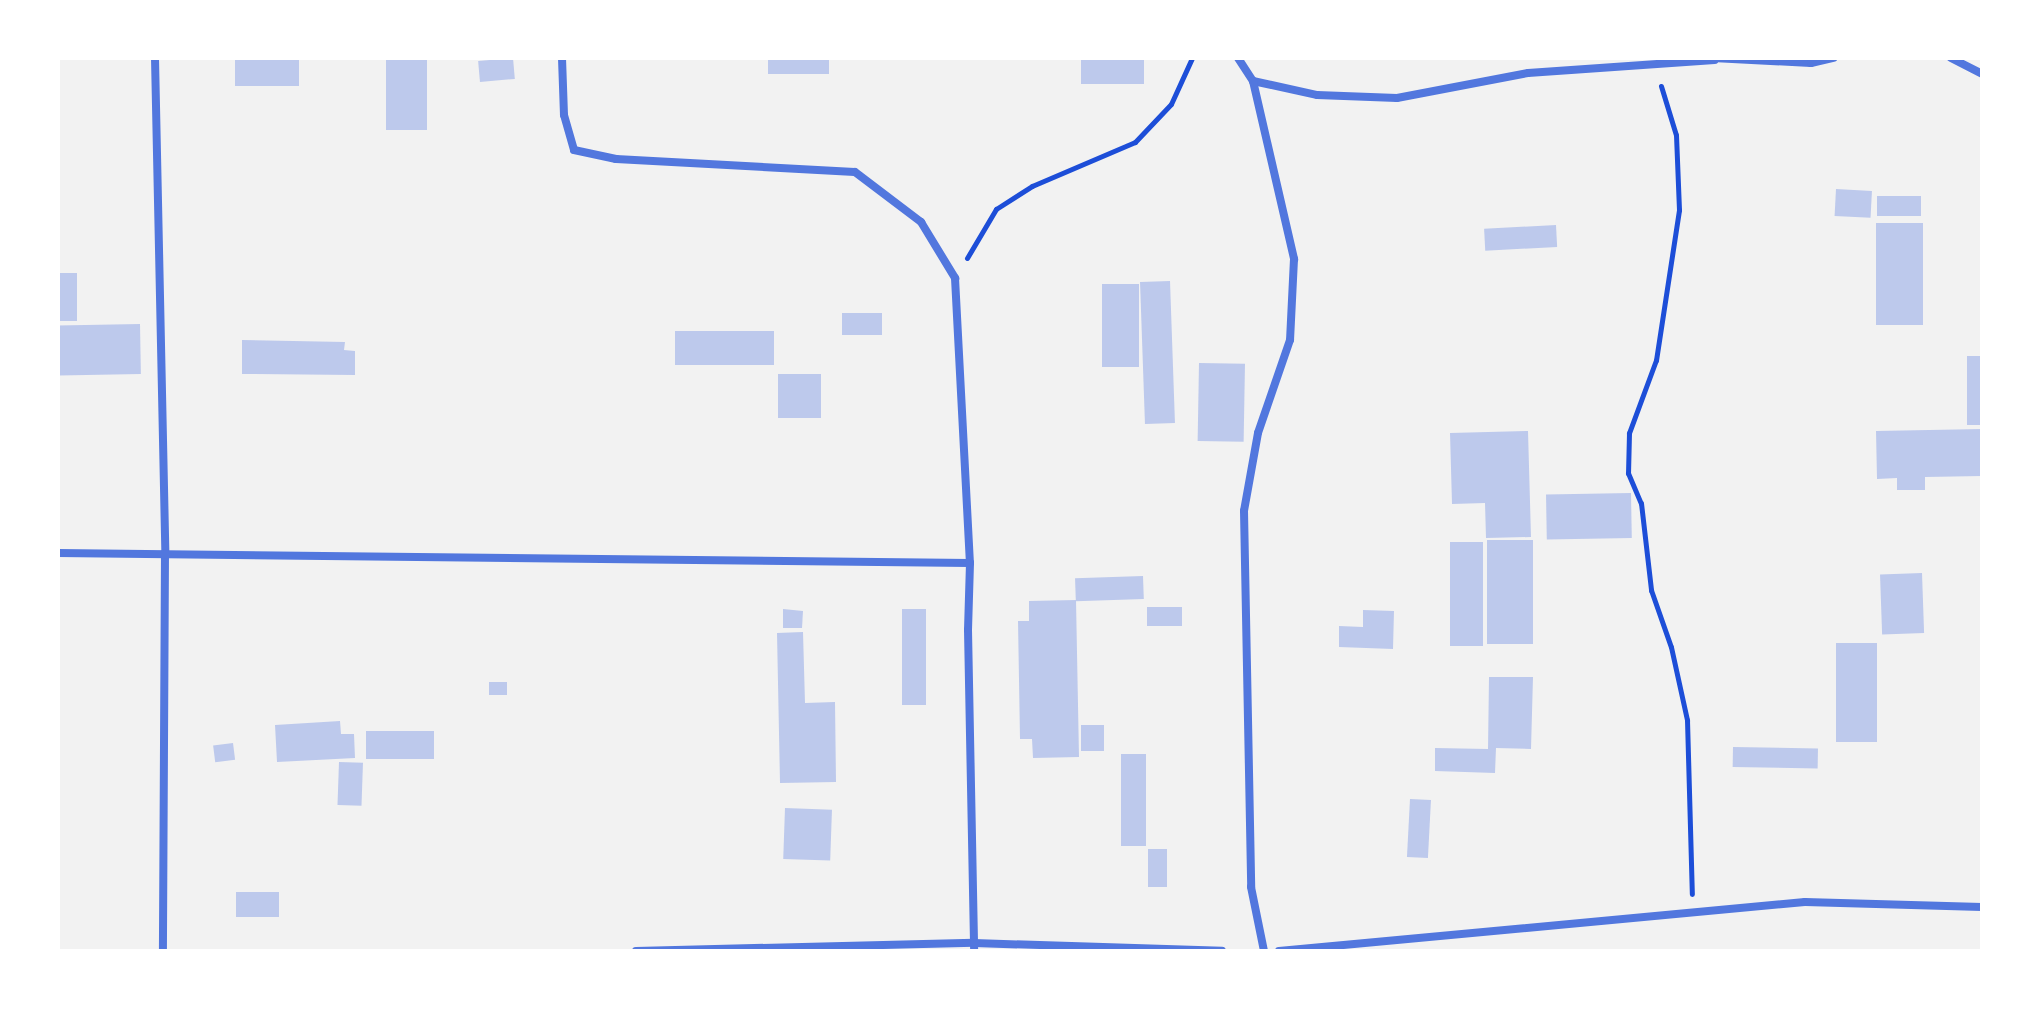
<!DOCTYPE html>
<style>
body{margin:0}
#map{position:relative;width:2040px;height:1009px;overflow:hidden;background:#f2f2f2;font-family:Jost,sans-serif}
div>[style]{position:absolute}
.building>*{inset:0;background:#bdc9ec;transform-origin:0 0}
.path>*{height:5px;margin:-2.5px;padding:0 2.5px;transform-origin:2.5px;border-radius:2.5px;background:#1d4ed8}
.minor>*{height:8px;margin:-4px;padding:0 4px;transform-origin:4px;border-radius:4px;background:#5277de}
span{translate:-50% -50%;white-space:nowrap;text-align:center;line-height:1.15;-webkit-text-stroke:6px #fff;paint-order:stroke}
.frame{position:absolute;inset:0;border:60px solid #fff;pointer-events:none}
</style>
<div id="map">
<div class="building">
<i style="left:235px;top:58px;width:64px;height:28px"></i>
<i style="left:386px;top:58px;width:41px;height:72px"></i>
<i style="left:513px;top:58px;width:21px;height:35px;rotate:85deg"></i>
<i style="left:768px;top:58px;width:61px;height:16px"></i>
<i style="left:1081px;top:58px;width:63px;height:26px"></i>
<i style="left:1836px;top:189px;width:36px;height:27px;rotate:3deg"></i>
<i style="left:1877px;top:196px;width:44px;height:20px"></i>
<i style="left:1876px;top:223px;width:47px;height:102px"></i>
<i style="left:1556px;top:225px;width:22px;height:72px;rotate:87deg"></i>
<i style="left:58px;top:273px;width:19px;height:48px"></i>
<i style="left:1170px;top:281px;width:142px;height:30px;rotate:88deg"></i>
<i style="left:1102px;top:284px;width:37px;height:83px"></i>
<i style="left:842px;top:313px;width:40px;height:22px"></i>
<i style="left:140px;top:324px;width:50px;height:82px;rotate:89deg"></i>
<i style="left:675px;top:331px;width:99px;height:34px"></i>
<i style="clip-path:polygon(242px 340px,345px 342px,344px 350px,355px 351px,355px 375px,242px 374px)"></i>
<i style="left:1967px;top:356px;width:15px;height:69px"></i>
<i style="left:1199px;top:363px;width:46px;height:78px;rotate:1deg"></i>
<i style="left:778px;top:374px;width:43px;height:44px"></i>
<i style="clip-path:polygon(1982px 429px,1982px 476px,1925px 477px,1925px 490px,1897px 490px,1897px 478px,1877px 479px,1876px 431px)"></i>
<i style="clip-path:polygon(1528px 431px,1531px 537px,1486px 538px,1485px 503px,1452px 504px,1450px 433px)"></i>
<i style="left:1631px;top:493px;width:45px;height:85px;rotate:89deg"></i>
<i style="left:1487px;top:540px;width:46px;height:104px"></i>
<i style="left:1450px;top:542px;width:33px;height:104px"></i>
<i style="left:1922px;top:573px;width:60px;height:42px;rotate:88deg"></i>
<i style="left:1143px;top:576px;width:23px;height:68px;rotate:88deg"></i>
<i style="clip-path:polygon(1076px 600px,1079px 757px,1033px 758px,1032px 739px,1020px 739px,1018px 621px,1029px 621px,1029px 601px)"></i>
<i style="left:1147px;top:607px;width:35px;height:19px"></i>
<i style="clip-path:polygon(783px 609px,803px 611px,802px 628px,783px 628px)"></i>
<i style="left:902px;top:609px;width:24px;height:96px"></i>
<i style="clip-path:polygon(1363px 610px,1394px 611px,1393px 649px,1339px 647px,1339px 626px,1363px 627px)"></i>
<i style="clip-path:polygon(803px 632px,805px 703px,835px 702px,836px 782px,780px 783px,777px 633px)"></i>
<i style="left:1836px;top:643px;width:41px;height:99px"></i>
<i style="clip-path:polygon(1489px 677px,1533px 677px,1531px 749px,1496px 748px,1495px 773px,1435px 771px,1435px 748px,1488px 749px)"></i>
<i style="left:489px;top:682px;width:18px;height:13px"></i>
<i style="clip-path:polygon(340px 721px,341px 734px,354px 734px,355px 758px,277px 762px,275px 725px)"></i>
<i style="left:1081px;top:725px;width:23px;height:26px"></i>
<i style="left:434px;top:731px;width:28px;height:68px;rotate:90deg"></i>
<i style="left:233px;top:743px;width:17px;height:20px;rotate:83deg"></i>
<i style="left:1733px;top:747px;width:85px;height:20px;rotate:1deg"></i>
<i style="left:1121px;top:754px;width:25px;height:92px"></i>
<i style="left:339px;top:762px;width:24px;height:43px;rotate:2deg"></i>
<i style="left:1410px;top:799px;width:21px;height:58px;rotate:3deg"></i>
<i style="left:785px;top:808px;width:47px;height:51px;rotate:2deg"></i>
<i style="left:1148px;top:849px;width:19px;height:38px"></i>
<i style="left:236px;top:892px;width:43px;height:25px"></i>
</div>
<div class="path">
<i style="left:1661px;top:86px;width:51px;rotate:73deg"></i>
<i style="left:1676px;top:135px;width:75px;rotate:87.7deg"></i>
<i style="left:1679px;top:210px;width:152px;rotate:98.7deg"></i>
<i style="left:1656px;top:360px;width:78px;rotate:110.3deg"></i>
<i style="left:1629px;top:433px;width:40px;rotate:91.4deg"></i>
<i style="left:1628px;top:473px;width:33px;rotate:67deg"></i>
<i style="left:1641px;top:503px;width:88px;rotate:83.4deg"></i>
<i style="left:1651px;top:590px;width:60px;rotate:70.7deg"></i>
<i style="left:1671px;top:647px;width:75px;rotate:77.6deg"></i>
<i style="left:1687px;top:720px;width:174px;rotate:88.4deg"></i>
<i style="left:967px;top:258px;width:57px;rotate:-59.4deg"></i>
<i style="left:996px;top:209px;width:43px;rotate:-32.6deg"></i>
<i style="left:1032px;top:186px;width:112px;rotate:-23.1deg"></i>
<i style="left:1135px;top:142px;width:52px;rotate:-46.5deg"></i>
<i style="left:1171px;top:104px;width:51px;rotate:-65.5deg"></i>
</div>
<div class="minor">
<i style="left:155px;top:58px;width:495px;rotate:88.8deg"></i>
<i style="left:165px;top:553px;width:398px;rotate:90.3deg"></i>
<i style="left:562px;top:58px;width:57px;rotate:88deg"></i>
<i style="left:564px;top:115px;width:36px;rotate:74deg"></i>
<i style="left:574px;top:150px;width:43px;rotate:12.1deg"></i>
<i style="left:616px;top:159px;width:239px;rotate:3.1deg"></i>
<i style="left:855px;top:172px;width:83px;rotate:37.1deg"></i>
<i style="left:921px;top:222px;width:66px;rotate:58.7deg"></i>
<i style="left:955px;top:278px;width:285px;rotate:87deg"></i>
<i style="left:970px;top:563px;width:67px;rotate:91.7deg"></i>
<i style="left:968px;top:630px;width:321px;rotate:88.9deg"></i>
<i style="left:1238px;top:58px;width:27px;rotate:57deg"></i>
<i style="left:1253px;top:81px;width:66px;rotate:12.3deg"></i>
<i style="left:1317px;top:95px;width:80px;rotate:2.1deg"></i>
<i style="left:1397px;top:98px;width:133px;rotate:-10.8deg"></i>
<i style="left:1528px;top:73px;width:187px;rotate:-4deg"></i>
<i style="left:1713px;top:58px;width:98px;rotate:2.9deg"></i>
<i style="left:1811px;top:63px;width:23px;rotate:-13deg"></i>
<i style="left:1951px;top:58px;width:35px;rotate:27deg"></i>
<i style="left:1253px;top:81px;width:183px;rotate:77deg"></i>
<i style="left:1294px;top:259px;width:81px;rotate:92.8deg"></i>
<i style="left:1290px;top:340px;width:98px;rotate:109deg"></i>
<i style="left:1258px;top:433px;width:79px;rotate:100.2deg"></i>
<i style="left:1244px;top:511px;width:376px;rotate:88.9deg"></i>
<i style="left:1251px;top:887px;width:65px;rotate:78.5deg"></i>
<i style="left:58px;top:553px;width:912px;rotate:0.63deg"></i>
<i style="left:636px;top:951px;width:338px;rotate:-1.4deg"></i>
<i style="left:974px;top:943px;width:248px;rotate:1.8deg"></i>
<i style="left:1279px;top:951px;width:528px;rotate:-5.32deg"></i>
<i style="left:1805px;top:902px;width:177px;rotate:1.6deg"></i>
</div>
<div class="frame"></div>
</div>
